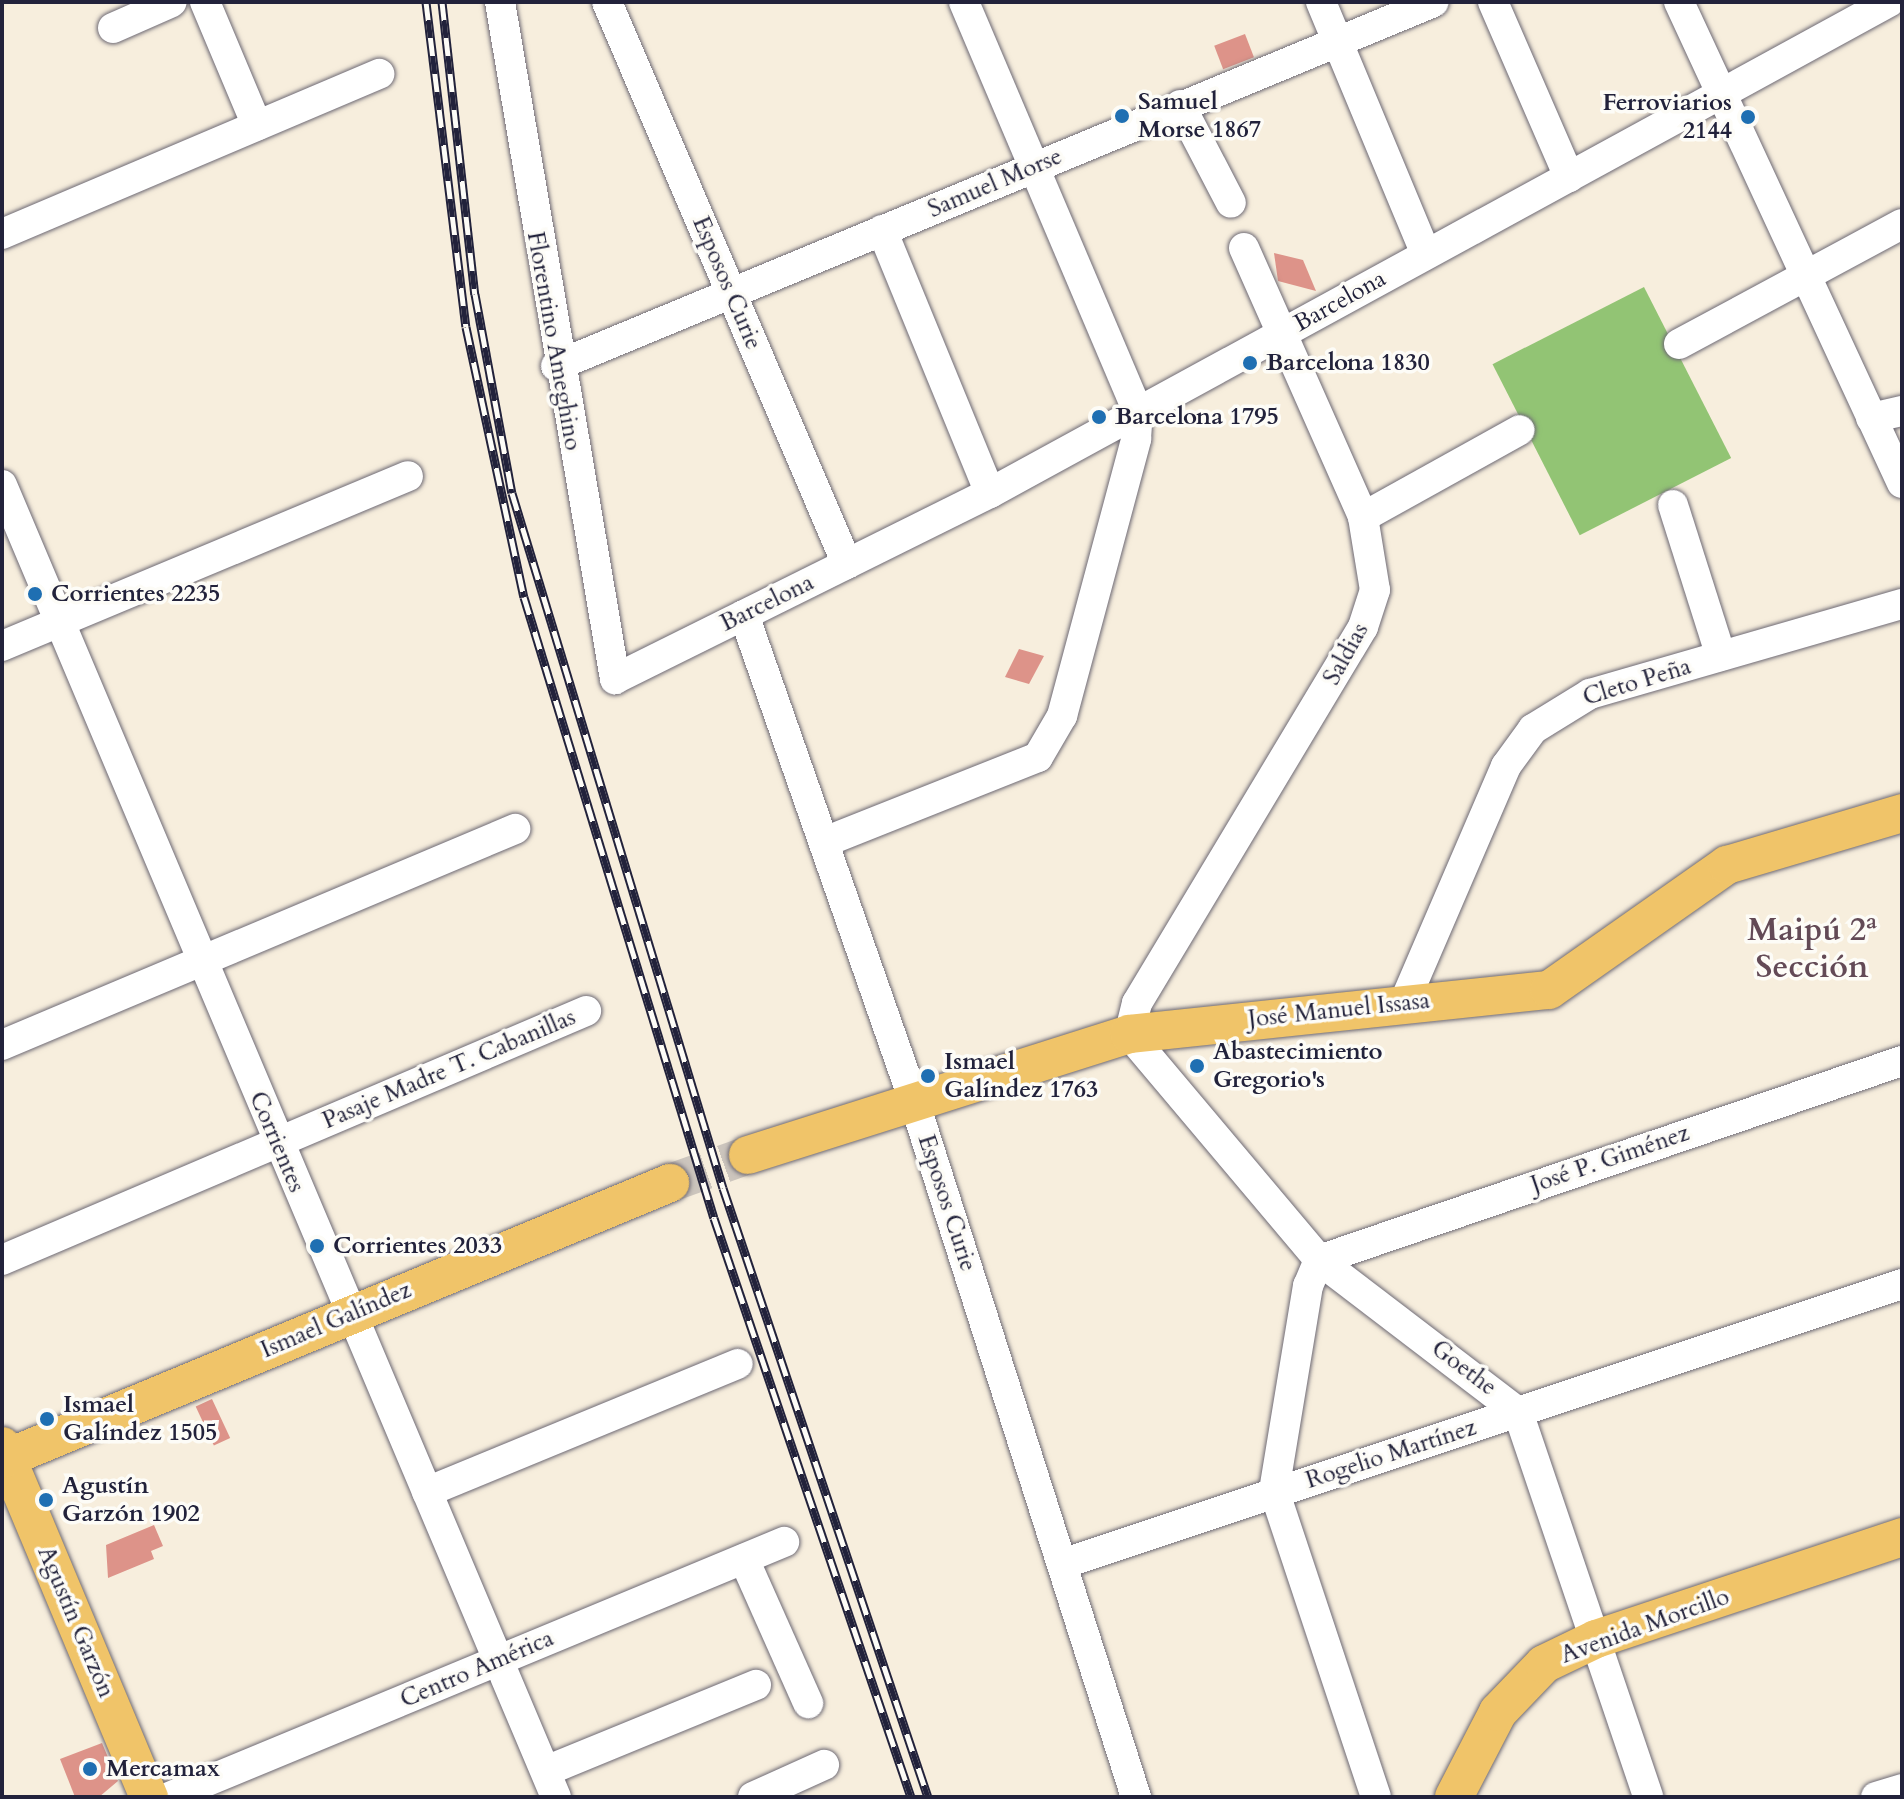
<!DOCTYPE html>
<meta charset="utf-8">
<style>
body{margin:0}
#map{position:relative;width:1904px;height:1799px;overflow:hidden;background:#f7eedd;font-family:Cardo,serif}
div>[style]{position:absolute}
.green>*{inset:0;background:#92c474;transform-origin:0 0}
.building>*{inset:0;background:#dd9389;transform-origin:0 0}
.major-tunnel>*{height:38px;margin-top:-19px;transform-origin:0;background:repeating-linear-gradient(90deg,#ccc5bd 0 38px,transparent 0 57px)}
.roads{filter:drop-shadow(0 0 2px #6d6974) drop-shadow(0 0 2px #6d6974)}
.minor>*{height:30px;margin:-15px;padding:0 15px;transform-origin:15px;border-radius:15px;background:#fff}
.major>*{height:38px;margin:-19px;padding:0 19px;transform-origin:19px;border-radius:19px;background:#f0c469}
.rail>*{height:9px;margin-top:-4.5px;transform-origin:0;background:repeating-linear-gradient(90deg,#fdfcf7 0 18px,#22223b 0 36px);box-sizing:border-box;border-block:2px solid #22223b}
.dots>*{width:22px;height:22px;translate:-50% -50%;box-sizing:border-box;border:4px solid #fdfcf7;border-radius:50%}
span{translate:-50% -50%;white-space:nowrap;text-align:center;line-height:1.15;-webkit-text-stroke:7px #fdfcf7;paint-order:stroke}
.poi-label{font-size:24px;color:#22223b;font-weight:700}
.left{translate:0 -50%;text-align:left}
.right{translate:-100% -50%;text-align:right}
.street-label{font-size:24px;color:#22223b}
.district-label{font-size:32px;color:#634a56;font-weight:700}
.frame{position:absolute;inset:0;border:4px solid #22223b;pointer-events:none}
</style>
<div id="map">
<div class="green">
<i style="left:1644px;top:287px;width:192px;height:170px;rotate:63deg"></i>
</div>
<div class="building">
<i style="left:1245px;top:34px;width:25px;height:33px;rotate:69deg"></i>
<i style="clip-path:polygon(1274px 253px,1303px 260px,1316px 291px,1278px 281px)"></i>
<i style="clip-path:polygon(1019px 649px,1044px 656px,1029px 684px,1005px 677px)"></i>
<i style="left:212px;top:1399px;width:43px;height:18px;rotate:65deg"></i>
<i style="clip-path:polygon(154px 1525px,163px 1546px,151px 1551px,154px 1559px,108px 1578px,106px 1545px)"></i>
<i style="clip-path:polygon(102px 1743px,118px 1781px,99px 1797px,75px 1797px,60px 1759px)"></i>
</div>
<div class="major-tunnel">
<i style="left:670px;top:1183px;width:83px;rotate:-19.7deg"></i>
</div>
<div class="roads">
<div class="minor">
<i style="left:205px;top:2px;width:134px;rotate:67.2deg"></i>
<i style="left:500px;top:2px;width:687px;rotate:80.36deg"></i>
<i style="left:615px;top:679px;width:419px;rotate:-26.4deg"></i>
<i style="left:990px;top:493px;width:1024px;rotate:-28.64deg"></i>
<i style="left:607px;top:2px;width:611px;rotate:66.88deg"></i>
<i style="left:1321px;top:2px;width:273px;rotate:67.4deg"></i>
<i style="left:1493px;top:2px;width:191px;rotate:66.5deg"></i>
<i style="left:1679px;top:2px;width:530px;rotate:65.13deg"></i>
<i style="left:113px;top:28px;width:64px;rotate:-23.8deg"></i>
<i style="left:1180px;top:105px;width:110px;rotate:62.5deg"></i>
<i style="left:882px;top:230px;width:284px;rotate:67.7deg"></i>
<i style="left:2px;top:234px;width:410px;rotate:-23deg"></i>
<i style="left:1244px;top:248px;width:294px;rotate:66.1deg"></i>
<i style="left:1363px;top:517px;width:74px;rotate:80.7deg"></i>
<i style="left:1375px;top:590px;width:39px;rotate:108deg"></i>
<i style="left:1363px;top:627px;width:439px;rotate:121deg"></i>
<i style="left:1137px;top:1003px;width:32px;rotate:104deg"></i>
<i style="left:1129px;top:1034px;width:295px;rotate:49.9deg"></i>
<i style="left:1319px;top:1260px;width:250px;rotate:37.4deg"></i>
<i style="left:1518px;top:1412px;width:406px;rotate:71.3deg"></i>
<i style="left:1679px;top:344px;width:253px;rotate:-28.3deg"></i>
<i style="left:556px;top:366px;width:950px;rotate:-22.52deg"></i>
<i style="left:1871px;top:418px;width:32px;rotate:-13deg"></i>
<i style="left:2px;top:485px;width:1424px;rotate:67.11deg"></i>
<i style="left:1673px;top:505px;width:158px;rotate:72.4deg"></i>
<i style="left:1363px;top:517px;width:179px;rotate:-29deg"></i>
<i style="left:744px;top:615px;width:515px;rotate:70.72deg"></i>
<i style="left:914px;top:1101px;width:731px;rotate:72.31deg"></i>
<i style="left:2px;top:646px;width:440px;rotate:-22.7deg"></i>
<i style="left:827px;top:841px;width:227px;rotate:-21.7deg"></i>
<i style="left:1038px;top:757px;width:48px;rotate:-59.7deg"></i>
<i style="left:1062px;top:716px;width:287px;rotate:-75deg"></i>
<i style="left:1136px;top:439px;width:27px;rotate:-86deg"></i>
<i style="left:1138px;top:412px;width:445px;rotate:-113deg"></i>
<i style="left:1404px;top:1003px;width:258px;rotate:-66.7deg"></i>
<i style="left:1506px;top:766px;width:46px;rotate:-53.9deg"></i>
<i style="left:1533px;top:729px;width:67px;rotate:-31.6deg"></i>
<i style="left:1590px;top:694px;width:325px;rotate:-16.1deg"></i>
<i style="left:2px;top:1045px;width:557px;rotate:-22.83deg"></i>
<i style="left:2px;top:1260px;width:635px;rotate:-23.09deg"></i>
<i style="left:427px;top:1492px;width:336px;rotate:-22.4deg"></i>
<i style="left:744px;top:1559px;width:158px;rotate:66deg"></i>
<i style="left:1062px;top:1564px;width:885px;rotate:-18.43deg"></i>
<i style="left:546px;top:1771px;width:227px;rotate:-22.3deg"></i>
<i style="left:169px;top:1797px;width:666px;rotate:-22.52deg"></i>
<i style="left:753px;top:1797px;width:78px;rotate:-24.3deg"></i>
<i style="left:1376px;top:1797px;width:323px;rotate:-108.4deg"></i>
<i style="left:1274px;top:1491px;width:208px;rotate:-80.6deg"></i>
<i style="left:1308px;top:1286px;width:28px;rotate:-67deg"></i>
<i style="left:1319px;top:1260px;width:616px;rotate:-18.85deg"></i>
<i style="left:1876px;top:1797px;width:27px;rotate:-17deg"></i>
</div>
<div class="major">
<i style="left:748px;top:1155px;width:400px;rotate:-17.6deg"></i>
<i style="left:1129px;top:1034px;width:422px;rotate:-6deg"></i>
<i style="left:1549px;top:990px;width:218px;rotate:-35.1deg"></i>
<i style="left:1727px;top:865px;width:183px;rotate:-16.5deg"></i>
<i style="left:2px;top:1446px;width:381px;rotate:67.3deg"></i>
<i style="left:7px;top:1458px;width:718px;rotate:-22.53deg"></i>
<i style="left:1454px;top:1797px;width:96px;rotate:-62.6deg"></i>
<i style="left:1498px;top:1712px;width:66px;rotate:-46.2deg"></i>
<i style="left:1544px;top:1664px;width:58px;rotate:-25.7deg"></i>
<i style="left:1596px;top:1639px;width:323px;rotate:-18.4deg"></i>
</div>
</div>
<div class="rail">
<i style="left:426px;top:2px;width:327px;rotate:83deg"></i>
<i style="left:466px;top:327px;width:276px;rotate:77.9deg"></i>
<i style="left:524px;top:597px;width:649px;rotate:72.99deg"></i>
<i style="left:714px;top:1218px;width:612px;rotate:71.21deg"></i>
<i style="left:442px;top:2px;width:294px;rotate:83.6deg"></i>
<i style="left:475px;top:294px;width:202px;rotate:79.5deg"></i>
<i style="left:512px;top:493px;width:726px;rotate:73.11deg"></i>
<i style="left:723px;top:1188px;width:643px;rotate:71.4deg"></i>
</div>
<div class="dots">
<i style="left:1122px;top:116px;background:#1f6fb2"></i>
<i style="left:1748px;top:117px;background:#1f6fb2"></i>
<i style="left:1250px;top:363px;background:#1f6fb2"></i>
<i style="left:1099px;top:417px;background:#1f6fb2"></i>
<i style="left:35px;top:594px;background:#1f6fb2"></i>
<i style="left:1197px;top:1066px;background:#1f6fb2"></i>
<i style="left:928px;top:1076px;background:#1f6fb2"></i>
<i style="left:317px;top:1246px;background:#1f6fb2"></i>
<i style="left:47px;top:1419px;background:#1f6fb2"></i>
<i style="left:46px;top:1500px;background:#1f6fb2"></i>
<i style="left:90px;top:1769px;background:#1f6fb2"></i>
</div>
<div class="poi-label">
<span class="left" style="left:1138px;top:116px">Samuel<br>Morse 1867</span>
<span class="right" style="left:1732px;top:117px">Ferroviarios<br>2144</span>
<span class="left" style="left:1266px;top:363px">Barcelona 1830</span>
<span class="left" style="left:1115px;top:417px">Barcelona 1795</span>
<span class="left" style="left:51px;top:594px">Corrientes 2235</span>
<span class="left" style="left:1213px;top:1066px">Abastecimiento<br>Gregorio's</span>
<span class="left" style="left:944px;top:1076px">Ismael<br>Galíndez 1763</span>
<span class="left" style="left:333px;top:1246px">Corrientes 2033</span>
<span class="left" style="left:63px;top:1419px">Ismael<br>Galíndez 1505</span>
<span class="left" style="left:62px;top:1500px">Agustín<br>Garzón 1902</span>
<span class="left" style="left:106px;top:1769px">Mercamax</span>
</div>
<div class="street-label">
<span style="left:995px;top:183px;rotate:-23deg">Samuel Morse</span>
<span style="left:727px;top:283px;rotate:67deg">Esposos Curie</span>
<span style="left:1340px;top:301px;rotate:-29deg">Barcelona</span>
<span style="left:554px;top:341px;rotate:80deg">Florentino Ameghino</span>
<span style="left:767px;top:603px;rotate:-26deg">Barcelona</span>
<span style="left:1346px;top:654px;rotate:-61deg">Saldias</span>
<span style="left:1637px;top:682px;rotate:-17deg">Cleto Peña</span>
<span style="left:1339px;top:1010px;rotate:-6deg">José Manuel Issasa</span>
<span style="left:449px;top:1069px;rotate:-23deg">Pasaje Madre T. Cabanillas</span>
<span style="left:277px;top:1142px;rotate:67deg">Corrientes</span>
<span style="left:1610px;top:1159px;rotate:-19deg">José P. Giménez</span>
<span style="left:947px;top:1203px;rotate:72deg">Esposos Curie</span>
<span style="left:336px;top:1320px;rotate:-23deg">Ismael Galíndez</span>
<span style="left:1464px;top:1368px;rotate:37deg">Goethe</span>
<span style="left:1391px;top:1454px;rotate:-18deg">Rogelio Martínez</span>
<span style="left:76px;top:1622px;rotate:67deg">Agustín Garzón</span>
<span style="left:1645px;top:1626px;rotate:-20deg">Avenida Morcillo</span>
<span style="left:477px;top:1669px;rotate:-23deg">Centro América</span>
</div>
<div class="district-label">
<span style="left:1812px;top:949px">Maipú 2ª<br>Sección</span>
</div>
<div class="frame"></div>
</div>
